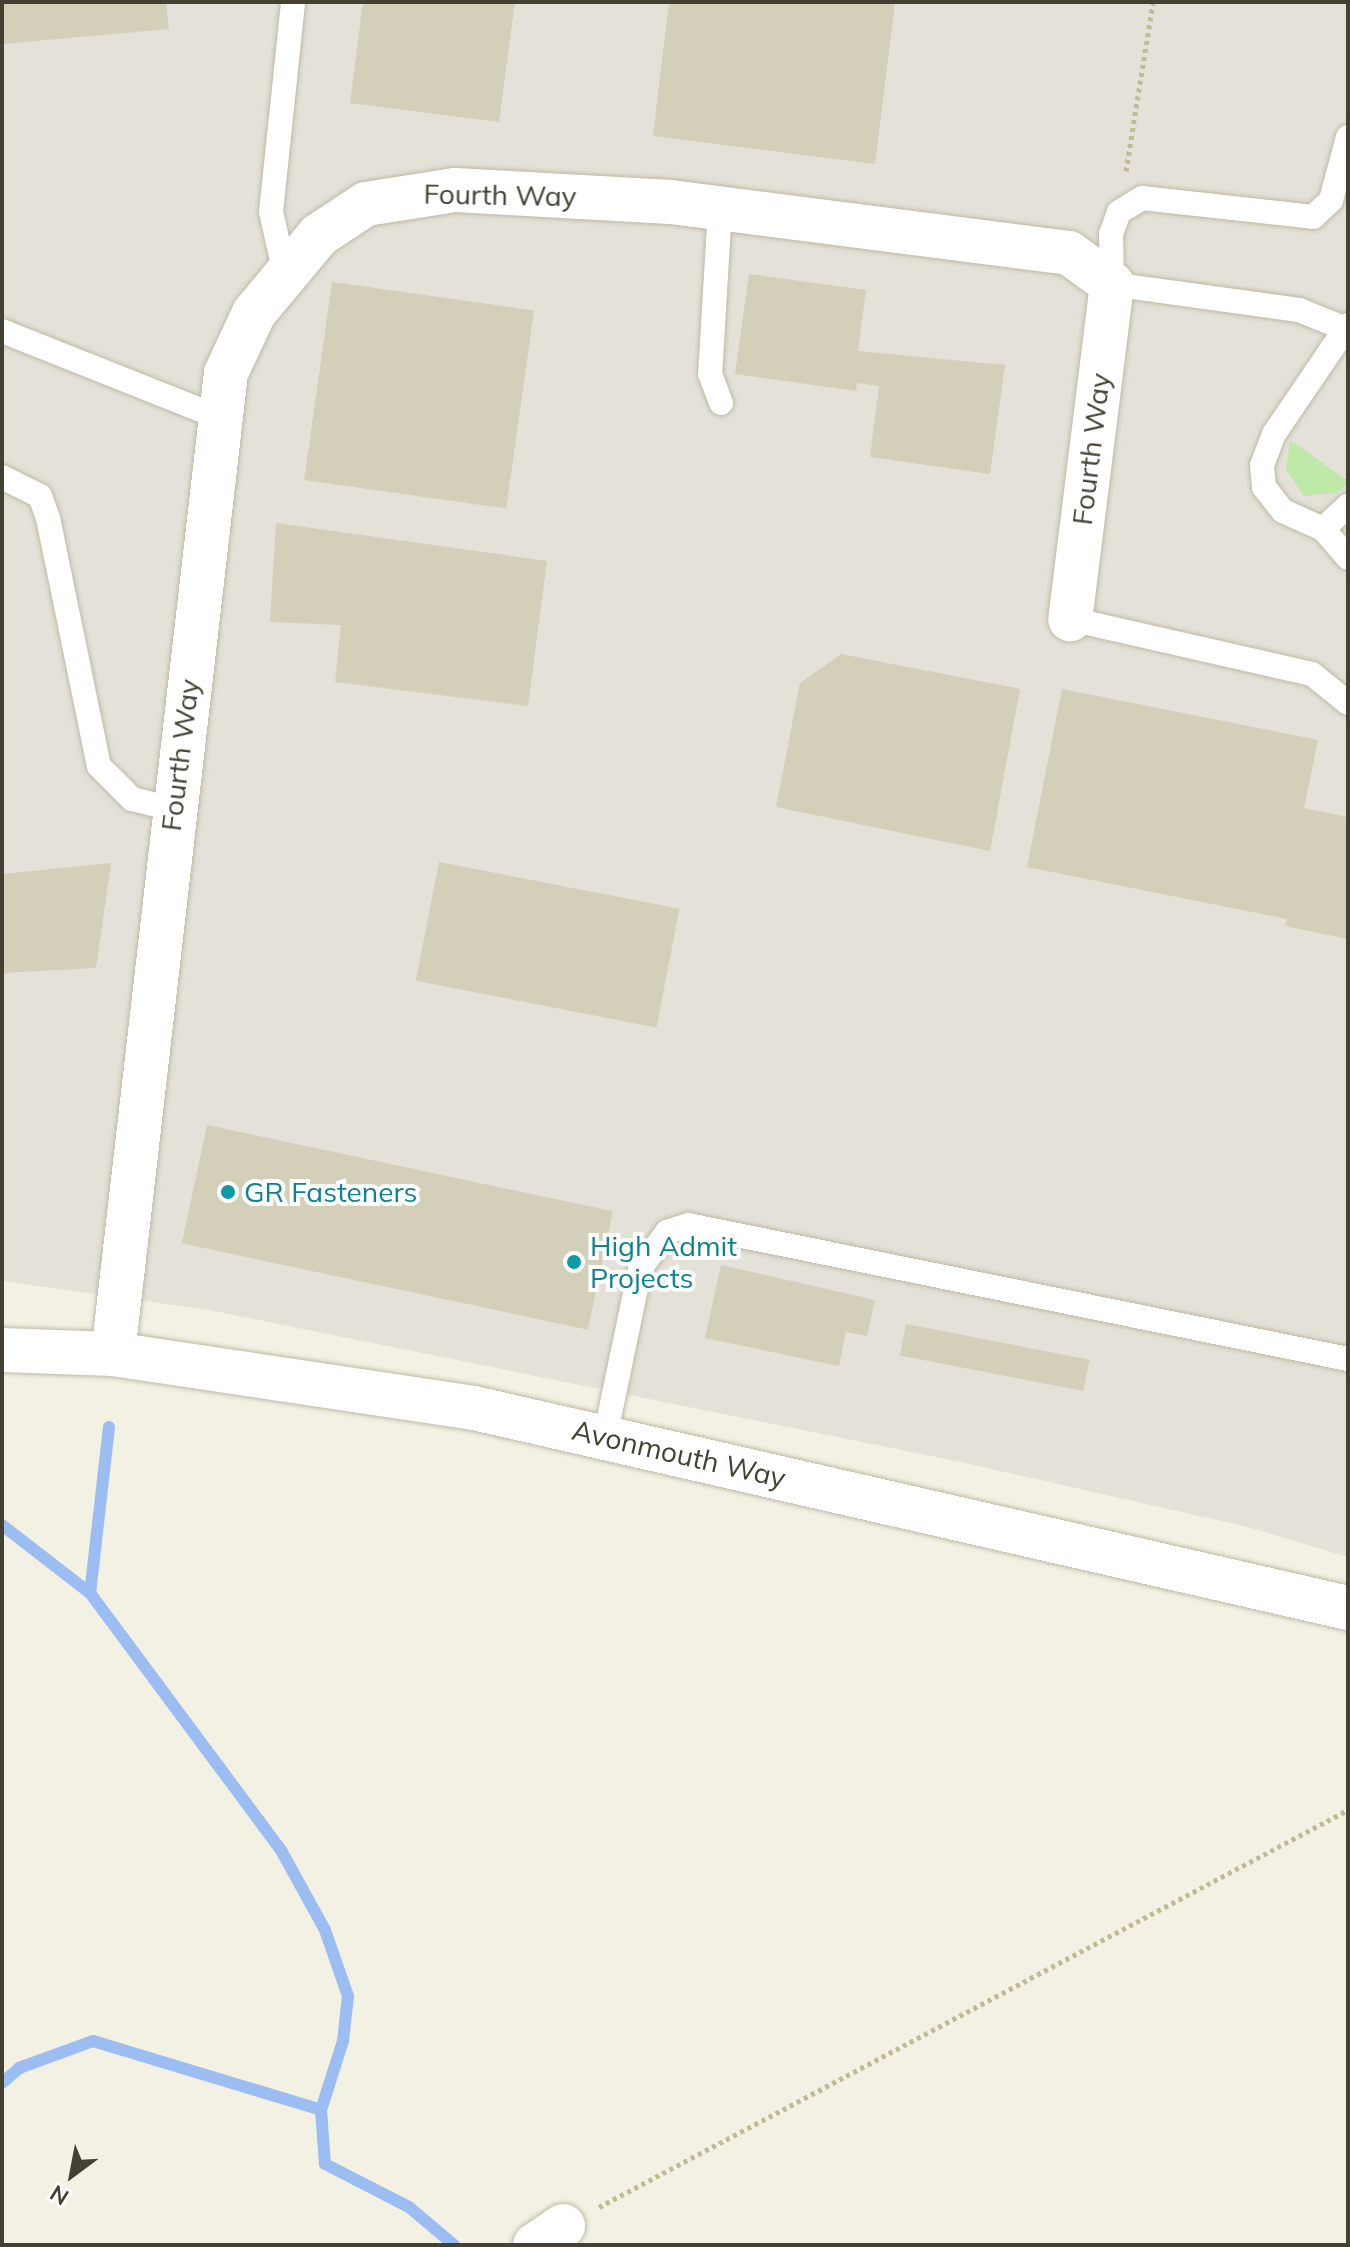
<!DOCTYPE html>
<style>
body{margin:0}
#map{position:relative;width:1350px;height:2247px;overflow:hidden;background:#f2f1e3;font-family:Mulish,sans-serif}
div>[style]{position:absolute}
.industrial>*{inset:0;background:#e4e1d8}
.green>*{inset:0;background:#bfe9a9}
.stream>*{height:12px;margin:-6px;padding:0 6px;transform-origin:6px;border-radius:6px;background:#9bbdf2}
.building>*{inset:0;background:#d4cfb8;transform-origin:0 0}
.path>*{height:5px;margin-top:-2.5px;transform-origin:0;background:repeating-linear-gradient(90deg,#c0ba96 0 4px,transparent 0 8px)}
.roads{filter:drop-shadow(0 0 2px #bebaa5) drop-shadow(0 0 2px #bebaa5)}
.service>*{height:24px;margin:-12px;padding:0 12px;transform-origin:12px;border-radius:12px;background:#fff}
.minor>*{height:44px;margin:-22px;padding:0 22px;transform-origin:22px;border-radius:22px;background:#fff}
.dots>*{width:22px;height:22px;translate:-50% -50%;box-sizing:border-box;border:4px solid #fff;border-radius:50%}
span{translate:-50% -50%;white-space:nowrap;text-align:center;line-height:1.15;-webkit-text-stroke:8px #fff;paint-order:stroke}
.street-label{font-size:28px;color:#444133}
.culture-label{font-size:28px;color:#0d838f}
.left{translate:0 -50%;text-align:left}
.frame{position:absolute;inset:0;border:4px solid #444133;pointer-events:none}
.north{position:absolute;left:32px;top:2135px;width:80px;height:80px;-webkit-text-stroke:6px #fff;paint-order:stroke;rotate:212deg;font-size:22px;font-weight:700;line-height:32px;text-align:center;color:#444133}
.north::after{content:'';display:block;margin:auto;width:28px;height:36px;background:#444133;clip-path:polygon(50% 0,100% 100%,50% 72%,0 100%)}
</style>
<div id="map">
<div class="industrial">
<i style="clip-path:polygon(2px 2px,1348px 2px,1348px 1557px,1248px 1527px,956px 1461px,209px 1310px,2px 1281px)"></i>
</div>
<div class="green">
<i style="clip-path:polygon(1290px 440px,1348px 481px,1348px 484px,1337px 493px,1304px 496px,1286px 470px)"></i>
</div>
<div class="stream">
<i style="left:109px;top:1427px;width:167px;rotate:96.5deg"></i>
<i style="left:90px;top:1593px;width:322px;rotate:53.4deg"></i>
<i style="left:282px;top:1852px;width:89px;rotate:61.1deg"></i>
<i style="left:325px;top:1930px;width:70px;rotate:70.8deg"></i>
<i style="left:348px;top:1996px;width:45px;rotate:96.3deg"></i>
<i style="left:343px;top:2041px;width:72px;rotate:107.7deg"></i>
<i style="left:321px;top:2110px;width:54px;rotate:85.8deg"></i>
<i style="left:325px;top:2164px;width:94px;rotate:27.1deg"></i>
<i style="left:409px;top:2207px;width:59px;rotate:40.2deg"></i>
<i style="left:2px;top:1525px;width:111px;rotate:37.7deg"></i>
<i style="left:2px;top:2083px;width:23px;rotate:-41deg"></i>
<i style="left:19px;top:2068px;width:79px;rotate:-20deg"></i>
<i style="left:93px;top:2041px;width:238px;rotate:16.8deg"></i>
</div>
<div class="building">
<i style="clip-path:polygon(2px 2px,166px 2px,169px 29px,2px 44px)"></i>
<i style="clip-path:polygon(363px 2px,515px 2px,499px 122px,350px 103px)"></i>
<i style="clip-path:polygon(669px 2px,895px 2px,875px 164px,653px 136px)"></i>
<i style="clip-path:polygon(749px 274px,866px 290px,858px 351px,1005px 365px,990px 474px,870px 457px,879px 386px,857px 383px,856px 391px,735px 374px)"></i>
<i style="left:332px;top:282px;width:204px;height:200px;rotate:8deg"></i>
<i style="clip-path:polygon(276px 523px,547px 561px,528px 706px,335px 682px,341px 625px,270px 622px)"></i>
<i style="clip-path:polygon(841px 654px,1020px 689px,990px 851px,776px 807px,800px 683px)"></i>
<i style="clip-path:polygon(1062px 689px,1318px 740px,1304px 808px,1348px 817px,1348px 939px,1285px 926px,1287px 919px,1027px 867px)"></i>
<i style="left:439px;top:862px;width:245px;height:121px;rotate:11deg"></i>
<i style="clip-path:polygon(111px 863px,96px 968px,2px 973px,2px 874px)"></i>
<i style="left:207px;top:1125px;width:415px;height:121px;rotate:12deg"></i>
<i style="clip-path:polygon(721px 1265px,875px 1300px,867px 1336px,846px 1332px,839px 1366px,705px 1338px)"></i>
<i style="left:906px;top:1324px;width:187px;height:32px;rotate:11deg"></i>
</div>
<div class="path">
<i style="left:1126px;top:171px;width:171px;rotate:-80.9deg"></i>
<i style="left:599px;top:2207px;width:848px;rotate:-27.93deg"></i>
</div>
<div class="roads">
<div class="service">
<i style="left:720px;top:208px;width:166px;rotate:93.4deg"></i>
<i style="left:710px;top:374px;width:31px;rotate:69deg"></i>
<i style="left:284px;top:269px;width:58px;rotate:-102.8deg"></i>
<i style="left:271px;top:212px;width:211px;rotate:-84deg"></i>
<i style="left:1348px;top:325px;width:132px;rotate:124.2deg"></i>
<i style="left:1274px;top:434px;width:33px;rotate:111deg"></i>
<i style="left:1262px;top:465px;width:22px;rotate:85deg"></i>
<i style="left:1264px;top:487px;width:31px;rotate:52deg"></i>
<i style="left:1283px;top:511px;width:44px;rotate:24.2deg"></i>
<i style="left:1323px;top:529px;width:38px;rotate:49deg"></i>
<i style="left:1341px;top:327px;width:45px;rotate:-158deg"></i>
<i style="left:1299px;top:310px;width:189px;rotate:-172.1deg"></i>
<i style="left:1112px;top:284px;width:50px;rotate:-91.1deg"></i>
<i style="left:1111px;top:234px;width:23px;rotate:-70deg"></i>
<i style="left:1119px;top:212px;width:27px;rotate:-31deg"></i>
<i style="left:1142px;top:198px;width:172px;rotate:6.3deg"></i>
<i style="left:1313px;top:217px;width:25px;rotate:-43deg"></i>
<i style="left:1331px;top:200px;width:65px;rotate:-74.9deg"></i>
<i style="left:2px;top:331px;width:236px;rotate:21.7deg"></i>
<i style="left:2px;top:477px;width:42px;rotate:26.6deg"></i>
<i style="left:40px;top:496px;width:23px;rotate:70deg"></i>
<i style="left:48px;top:518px;width:253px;rotate:78.4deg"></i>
<i style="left:99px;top:766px;width:47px;rotate:45deg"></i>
<i style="left:132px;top:799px;width:42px;rotate:13.7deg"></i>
<i style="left:1323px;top:529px;width:34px;rotate:-43deg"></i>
<i style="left:1070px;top:619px;width:248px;rotate:12.8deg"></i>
<i style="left:1312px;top:674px;width:46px;rotate:38.9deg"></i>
<i style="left:605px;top:1437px;width:172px;rotate:-78.2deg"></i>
<i style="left:640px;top:1269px;width:46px;rotate:-53.9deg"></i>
<i style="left:667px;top:1232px;width:22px;rotate:-18deg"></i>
<i style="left:688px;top:1225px;width:673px;rotate:11.48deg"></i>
</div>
<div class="minor">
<i style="left:2px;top:1350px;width:111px;rotate:2.1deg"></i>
<i style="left:113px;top:1354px;width:365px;rotate:8.5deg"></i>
<i style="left:474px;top:1408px;width:897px;rotate:12.89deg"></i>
<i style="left:113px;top:1354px;width:987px;rotate:-83.43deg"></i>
<i style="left:226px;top:373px;width:66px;rotate:-65deg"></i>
<i style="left:254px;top:313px;width:102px;rotate:-50.2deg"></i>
<i style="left:319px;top:235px;width:56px;rotate:-33.4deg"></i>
<i style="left:366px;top:204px;width:90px;rotate:-8.9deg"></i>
<i style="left:455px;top:190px;width:216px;rotate:3.2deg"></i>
<i style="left:671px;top:202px;width:401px;rotate:7.3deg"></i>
<i style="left:1069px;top:253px;width:53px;rotate:35.8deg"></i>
<i style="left:1112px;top:284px;width:338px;rotate:97.1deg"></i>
<i style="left:535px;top:2245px;width:34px;rotate:-34deg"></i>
</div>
</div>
<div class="dots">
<i style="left:228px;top:1192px;background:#0f9aa8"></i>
<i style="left:574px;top:1262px;background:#0f9aa8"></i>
</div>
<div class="street-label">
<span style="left:500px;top:195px;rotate:1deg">Fourth Way</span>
<span style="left:1091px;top:449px;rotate:-83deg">Fourth Way</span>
<span style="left:180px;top:755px;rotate:-83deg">Fourth Way</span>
<span style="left:679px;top:1454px;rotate:13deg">Avonmouth Way</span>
</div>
<div class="culture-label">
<span class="left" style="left:244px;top:1192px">GR Fasteners</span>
<span class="left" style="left:590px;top:1262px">High Admit<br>Projects</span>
</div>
<div class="frame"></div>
<div class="north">N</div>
</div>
